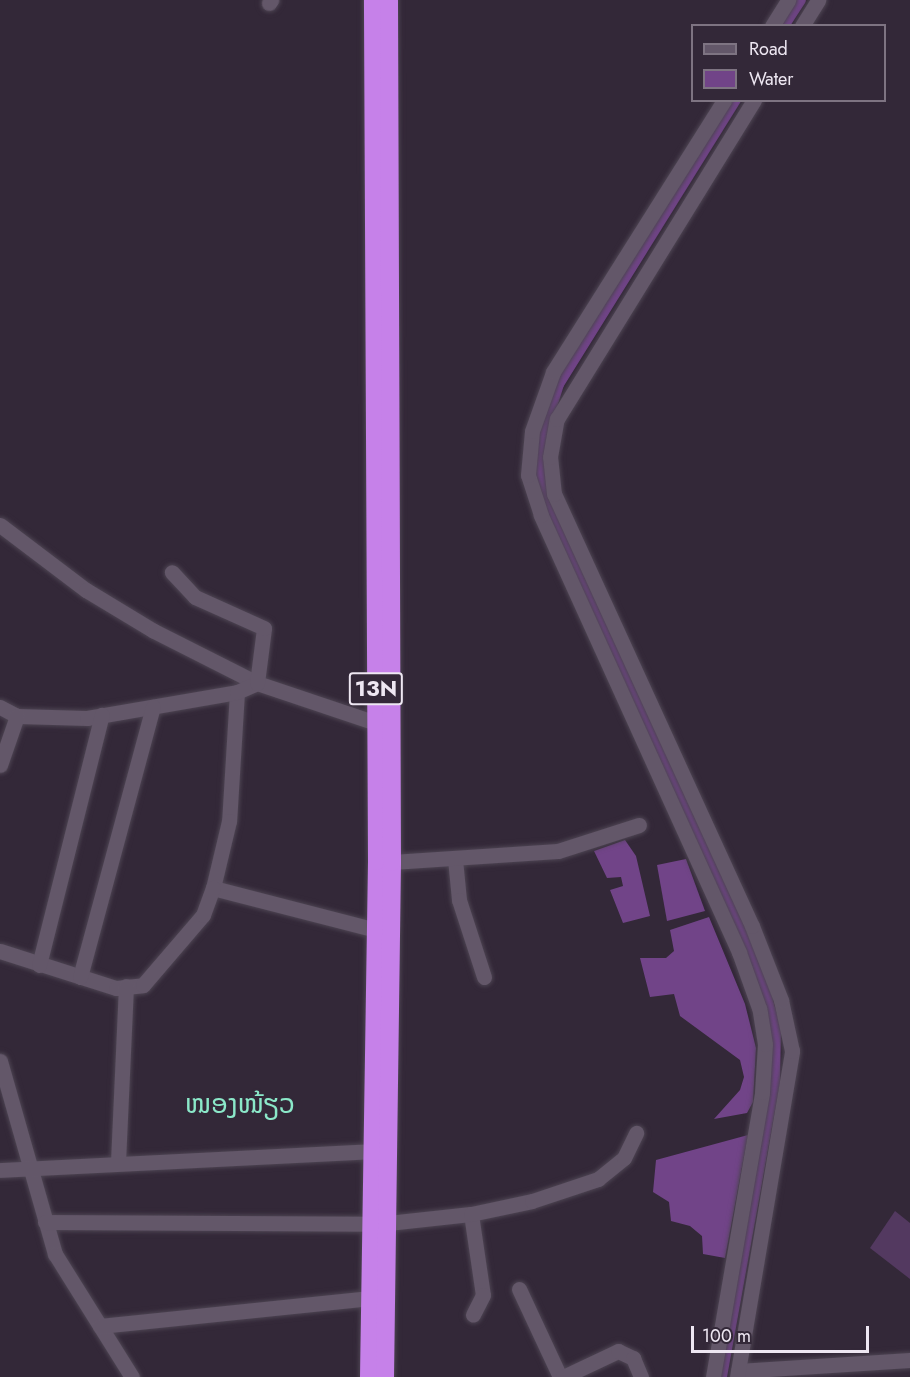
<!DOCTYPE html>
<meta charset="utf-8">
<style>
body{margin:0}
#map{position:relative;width:910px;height:1377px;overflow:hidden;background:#332838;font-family:Jost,"Noto Sans Lao",sans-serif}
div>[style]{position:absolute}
.green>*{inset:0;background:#533960}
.water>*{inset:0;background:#714488}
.canal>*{height:12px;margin:-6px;padding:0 6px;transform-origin:6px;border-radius:6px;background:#714488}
.roads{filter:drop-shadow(0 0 2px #4d4452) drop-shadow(0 0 2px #4d4452)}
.minor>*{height:15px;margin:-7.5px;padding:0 7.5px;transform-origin:7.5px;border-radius:7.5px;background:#635769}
.highway>*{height:18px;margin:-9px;padding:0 9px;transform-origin:9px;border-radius:9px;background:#c681e9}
span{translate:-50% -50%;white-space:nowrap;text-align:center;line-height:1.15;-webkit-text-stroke:4.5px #332838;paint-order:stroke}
.shield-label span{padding:2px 4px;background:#332838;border:2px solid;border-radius:4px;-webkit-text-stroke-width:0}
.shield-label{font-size:22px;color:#eee7f2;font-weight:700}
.quarter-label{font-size:27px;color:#8be8c9}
.legend{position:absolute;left:691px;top:24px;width:195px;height:78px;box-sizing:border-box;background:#332838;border:2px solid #7e7482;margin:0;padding:8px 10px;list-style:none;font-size:18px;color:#eee7f2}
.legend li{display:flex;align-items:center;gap:12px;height:30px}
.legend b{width:30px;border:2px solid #7e7482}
.scale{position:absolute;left:691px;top:1326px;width:178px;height:27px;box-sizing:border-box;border:3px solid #eee7f2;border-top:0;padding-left:8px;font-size:18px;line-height:21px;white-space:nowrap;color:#eee7f2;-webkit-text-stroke:4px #332838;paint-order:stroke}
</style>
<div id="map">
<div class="green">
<i style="clip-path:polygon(895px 1211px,910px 1223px,910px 1279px,870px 1248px)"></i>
</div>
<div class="water">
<i style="clip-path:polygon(625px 840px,636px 856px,650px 916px,623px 923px,610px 890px,623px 886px,621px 877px,607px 878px,594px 851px)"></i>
<i style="clip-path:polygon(686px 859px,705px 911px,667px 921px,657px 865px)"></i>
<i style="clip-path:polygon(709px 917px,745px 1004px,756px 1048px,753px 1102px,747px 1113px,714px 1119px,740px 1090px,744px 1077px,740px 1060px,680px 1016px,674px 994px,650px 997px,640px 958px,666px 958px,674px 951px,670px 930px)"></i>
<i style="clip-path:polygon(748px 1135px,725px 1258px,703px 1254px,702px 1236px,690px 1226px,671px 1221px,669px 1202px,653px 1192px,656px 1160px)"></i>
</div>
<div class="canal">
<i style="left:783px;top:26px;width:31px;rotate:-57deg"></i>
<i style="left:721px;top:1377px;width:301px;rotate:-79.8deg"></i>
<i style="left:774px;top:1081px;width:52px;rotate:-88.9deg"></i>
<i style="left:775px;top:1029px;width:48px;rotate:-105.8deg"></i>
<i style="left:762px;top:983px;width:150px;rotate:-112.8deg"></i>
<i style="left:704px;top:845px;width:357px;rotate:-114.8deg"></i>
<i style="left:554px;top:521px;width:50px;rotate:-106.3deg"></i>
<i style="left:540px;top:473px;width:44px;rotate:-84.8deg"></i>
<i style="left:544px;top:429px;width:47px;rotate:-72.7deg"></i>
<i style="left:558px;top:384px;width:335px;rotate:-58.1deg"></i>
</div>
<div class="roads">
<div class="minor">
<i style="left:269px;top:3px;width:4px;rotate:-56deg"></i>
<i style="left:772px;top:26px;width:31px;rotate:-58deg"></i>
<i style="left:802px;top:26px;width:31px;rotate:-58deg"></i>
<i style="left:0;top:525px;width:108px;rotate:37.1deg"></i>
<i style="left:86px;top:590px;width:79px;rotate:31.1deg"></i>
<i style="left:154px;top:631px;width:115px;rotate:26.8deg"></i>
<i style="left:257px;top:683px;width:135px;rotate:18.6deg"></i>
<i style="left:237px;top:692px;width:129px;rotate:93.5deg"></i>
<i style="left:229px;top:821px;width:69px;rotate:103.4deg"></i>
<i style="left:213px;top:888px;width:168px;rotate:14.4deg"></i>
<i style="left:0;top:707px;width:19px;rotate:28deg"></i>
<i style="left:17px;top:716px;width:70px;rotate:1.6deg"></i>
<i style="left:87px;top:718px;width:152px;rotate:-9.8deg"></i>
<i style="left:237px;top:692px;width:22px;rotate:-24deg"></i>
<i style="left:257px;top:683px;width:55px;rotate:-82.7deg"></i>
<i style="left:264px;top:628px;width:76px;rotate:-155.8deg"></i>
<i style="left:195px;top:597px;width:34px;rotate:-133deg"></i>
<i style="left:0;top:765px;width:52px;rotate:-70.9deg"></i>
<i style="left:455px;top:859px;width:41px;rotate:84.4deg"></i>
<i style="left:459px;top:900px;width:81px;rotate:72deg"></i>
<i style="left:392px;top:862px;width:166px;rotate:-3.8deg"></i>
<i style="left:558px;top:851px;width:85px;rotate:-17.8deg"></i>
<i style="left:0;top:951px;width:122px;rotate:17.7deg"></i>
<i style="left:116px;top:988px;width:27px;rotate:-6deg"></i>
<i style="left:143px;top:985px;width:92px;rotate:-49.4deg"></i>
<i style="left:203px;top:915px;width:29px;rotate:-70deg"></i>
<i style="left:39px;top:965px;width:258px;rotate:-75.9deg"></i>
<i style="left:80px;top:977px;width:280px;rotate:-74.9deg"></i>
<i style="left:0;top:1061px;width:201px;rotate:74.1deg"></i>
<i style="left:55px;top:1254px;width:145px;rotate:58deg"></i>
<i style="left:118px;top:1162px;width:176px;rotate:-87.4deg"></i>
<i style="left:0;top:1170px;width:373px;rotate:-2.9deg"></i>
<i style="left:471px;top:1214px;width:82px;rotate:81.6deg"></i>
<i style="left:483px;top:1295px;width:22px;rotate:117deg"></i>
<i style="left:45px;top:1222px;width:328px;rotate:0.3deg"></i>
<i style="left:388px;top:1223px;width:83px;rotate:-6.2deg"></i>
<i style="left:471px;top:1214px;width:62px;rotate:-12deg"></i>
<i style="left:532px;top:1201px;width:70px;rotate:-18.4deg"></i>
<i style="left:598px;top:1179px;width:33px;rotate:-39deg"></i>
<i style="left:624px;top:1158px;width:28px;rotate:-64deg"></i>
<i style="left:519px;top:1289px;width:97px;rotate:65deg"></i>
<i style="left:100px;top:1326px;width:272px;rotate:-5.9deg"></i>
<i style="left:738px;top:1371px;width:172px;rotate:-3.7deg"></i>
<i style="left:563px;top:1377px;width:61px;rotate:-25.3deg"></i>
<i style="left:618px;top:1351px;width:17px;rotate:25deg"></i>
<i style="left:633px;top:1358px;width:21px;rotate:67deg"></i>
<i style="left:713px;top:1377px;width:289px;rotate:-80.2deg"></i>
<i style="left:762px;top:1092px;width:48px;rotate:-86.4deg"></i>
<i style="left:765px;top:1044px;width:36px;rotate:-99deg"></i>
<i style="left:759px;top:1008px;width:59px;rotate:-109.7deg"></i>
<i style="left:739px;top:952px;width:480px;rotate:-114.4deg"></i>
<i style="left:541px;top:515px;width:42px;rotate:-108deg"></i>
<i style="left:528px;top:475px;width:44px;rotate:-84.8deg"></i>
<i style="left:532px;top:431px;width:63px;rotate:-70.4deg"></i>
<i style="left:553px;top:372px;width:321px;rotate:-57.8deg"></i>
<i style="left:737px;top:1377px;width:331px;rotate:-80.4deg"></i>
<i style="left:792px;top:1051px;width:52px;rotate:-102.2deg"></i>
<i style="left:781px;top:1000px;width:79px;rotate:-111.4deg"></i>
<i style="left:752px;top:926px;width:475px;rotate:-114.6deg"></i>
<i style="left:554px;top:494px;width:37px;rotate:-96deg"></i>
<i style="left:550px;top:457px;width:39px;rotate:-80deg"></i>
<i style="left:557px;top:419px;width:375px;rotate:-58.3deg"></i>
</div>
<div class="highway">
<i style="left:369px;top:1377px;width:516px;rotate:-89.11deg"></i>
<i style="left:377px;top:861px;width:861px;rotate:-90.27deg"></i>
<i style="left:385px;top:1377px;width:515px;rotate:-89.22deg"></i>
<i style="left:392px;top:862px;width:862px;rotate:-90.2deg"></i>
</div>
</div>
<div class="shield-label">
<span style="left:376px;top:689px">13N</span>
</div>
<div class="quarter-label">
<span style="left:240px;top:1104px">ໜອງໜ້ຽວ</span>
</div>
<ul class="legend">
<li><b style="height:8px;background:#635769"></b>Road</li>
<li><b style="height:16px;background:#714488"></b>Water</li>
</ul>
<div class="scale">100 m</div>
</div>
